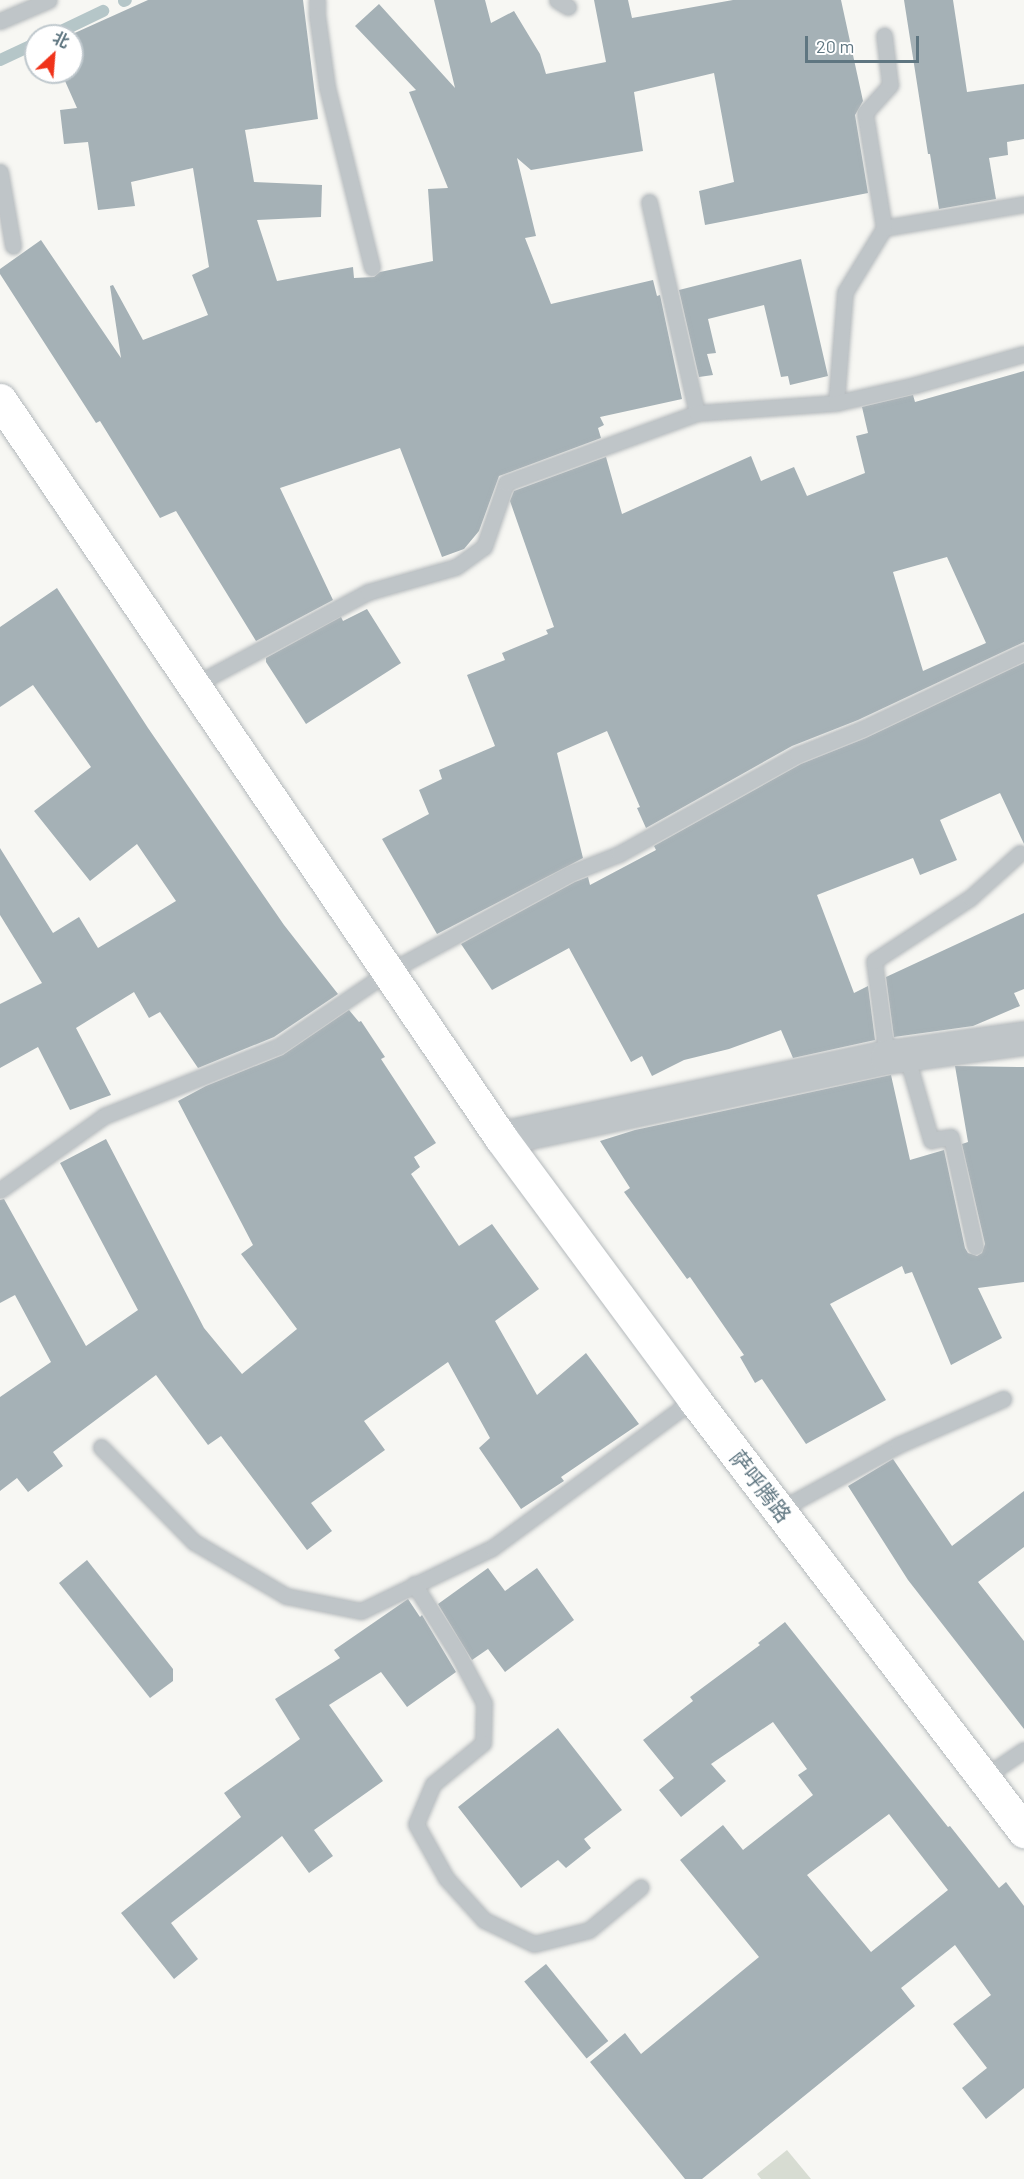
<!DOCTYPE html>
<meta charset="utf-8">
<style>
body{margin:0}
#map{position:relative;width:1024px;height:2179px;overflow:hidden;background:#f7f7f3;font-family:Barlow,"Noto Sans SC",sans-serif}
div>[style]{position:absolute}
.green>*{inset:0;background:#d7dcd2}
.stream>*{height:12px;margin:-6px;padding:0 6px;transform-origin:6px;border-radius:6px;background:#b5c6c8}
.building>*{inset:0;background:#a5b1b6;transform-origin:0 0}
.roads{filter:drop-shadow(0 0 2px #b4b9bc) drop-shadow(0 0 2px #b4b9bc)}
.service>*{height:15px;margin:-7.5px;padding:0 7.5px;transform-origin:7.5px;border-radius:7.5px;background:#bfc5c8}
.tertiary>*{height:33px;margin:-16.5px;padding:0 16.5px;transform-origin:16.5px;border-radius:16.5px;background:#bfc5c8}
.trunk>*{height:33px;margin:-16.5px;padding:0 16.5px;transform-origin:16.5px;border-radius:16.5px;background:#fff}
span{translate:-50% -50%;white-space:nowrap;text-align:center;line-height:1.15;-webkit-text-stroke:6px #fff;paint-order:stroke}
.street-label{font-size:21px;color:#5f7681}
.north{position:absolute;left:24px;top:24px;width:60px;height:60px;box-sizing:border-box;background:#fff;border:2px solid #bfc8cd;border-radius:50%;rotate:26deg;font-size:16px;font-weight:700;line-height:24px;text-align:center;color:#5f7681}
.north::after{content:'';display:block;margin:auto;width:21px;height:27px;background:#f0331a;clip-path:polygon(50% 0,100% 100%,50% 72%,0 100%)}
.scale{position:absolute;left:805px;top:36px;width:114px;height:27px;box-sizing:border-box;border:3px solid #5f7681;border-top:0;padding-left:8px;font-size:18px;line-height:21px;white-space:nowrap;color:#5f7681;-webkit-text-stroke:4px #fff;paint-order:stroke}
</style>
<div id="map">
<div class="green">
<i style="clip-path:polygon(787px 2150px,811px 2179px,761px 2179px,757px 2174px)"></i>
</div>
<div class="stream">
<i style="left:124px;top:1px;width:2px;rotate:-27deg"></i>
<i style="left:51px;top:36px;width:58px;rotate:-25.7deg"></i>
<i style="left:0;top:60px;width:40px;rotate:-25deg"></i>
</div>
<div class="building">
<i style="clip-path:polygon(148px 0,303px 0,318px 119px,245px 130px,254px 182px,322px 185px,321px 217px,257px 220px,277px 281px,353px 267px,354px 278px,374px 277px,380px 272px,433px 261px,428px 189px,448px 188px,409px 92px,416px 90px,355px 26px,379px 4px,455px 88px,434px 0,485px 0,491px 23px,514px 11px,540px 54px,546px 74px,606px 62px,594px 0,628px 0,632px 18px,733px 0,841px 0,863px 101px,855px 115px,868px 193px,705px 225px,699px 191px,734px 182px,714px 73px,634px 92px,643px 151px,531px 170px,517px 158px,536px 236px,525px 238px,551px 304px,653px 280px,657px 296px,660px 295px,682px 399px,600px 417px,604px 425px,598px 428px,601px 438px,499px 476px,479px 531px,464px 549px,442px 557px,400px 448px,280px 488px,333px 600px,256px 641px,176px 511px,160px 518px,100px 421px,96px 423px,0 274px,0 269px,41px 240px,121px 358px,110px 286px,113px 285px,143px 340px,208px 315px,192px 275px,209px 267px,193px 168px,131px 182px,135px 206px,98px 210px,88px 142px,64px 144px,60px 110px,77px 108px,61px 72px,72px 72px,72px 36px,68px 36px)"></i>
<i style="clip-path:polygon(904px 0,953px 0,967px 92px,1024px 84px,1024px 139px,1007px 142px,1008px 155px,989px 158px,996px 199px,939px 209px,930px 154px,928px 154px)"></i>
<i style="clip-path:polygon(801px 259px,828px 376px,790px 385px,788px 376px,781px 377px,764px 305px,708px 319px,716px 353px,707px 354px,713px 375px,699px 377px,679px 290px)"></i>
<i style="clip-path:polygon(evenodd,1024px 371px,1024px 642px,858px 720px,792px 746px,646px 828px,637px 808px,640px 807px,607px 731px,557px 753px,583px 858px,437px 934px,382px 839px,429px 814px,419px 790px,442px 779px,439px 770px,495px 746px,467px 675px,505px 660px,502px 653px,548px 634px,546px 630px,554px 627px,510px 501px,514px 491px,606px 457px,622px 514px,751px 456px,761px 481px,794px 467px,807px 496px,865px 473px,856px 436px,868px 433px,862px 407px,913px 395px,915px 402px,1024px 371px,947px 557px,986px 643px,923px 671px,893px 572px,947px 557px)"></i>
<i style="clip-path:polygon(57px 588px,148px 728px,284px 925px,338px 994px,274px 1037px,198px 1068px,160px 1012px,149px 1018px,134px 992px,76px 1028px,111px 1095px,70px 1110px,38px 1047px,0 1068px,0 1004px,42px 983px,0 915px,0 848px,53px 933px,79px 917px,98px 948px,176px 901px,137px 844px,90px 881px,34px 811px,91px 767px,33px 685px,0 707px,0 627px)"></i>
<i style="clip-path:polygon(367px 609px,401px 663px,306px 724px,266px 662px,266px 658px,341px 617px,343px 621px)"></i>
<i style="clip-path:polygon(1024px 663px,1024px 844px,1000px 793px,940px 820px,957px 860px,920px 875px,913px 858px,817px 895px,854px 993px,868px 986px,875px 1040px,793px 1058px,781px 1030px,729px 1049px,684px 1060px,652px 1076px,642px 1056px,631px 1062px,569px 948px,492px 990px,461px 944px,575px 882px,588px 877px,590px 885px,656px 850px,654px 846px,801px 764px,866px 738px)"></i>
<i style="clip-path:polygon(1024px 913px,1024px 989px,1014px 993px,1020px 1006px,973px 1026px,894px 1037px,886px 977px)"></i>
<i style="clip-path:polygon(349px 1010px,359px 1022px,361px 1021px,385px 1057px,381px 1059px,436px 1143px,414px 1157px,420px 1167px,411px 1174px,459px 1246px,492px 1224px,539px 1289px,495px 1321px,537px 1395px,586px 1353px,639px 1424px,561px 1477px,564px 1481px,521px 1509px,479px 1448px,490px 1438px,448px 1362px,364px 1421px,385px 1450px,311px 1503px,332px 1531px,307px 1550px,221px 1436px,208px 1445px,156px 1375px,53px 1452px,63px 1466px,28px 1492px,17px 1478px,0 1491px,0 1397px,51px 1362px,15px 1295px,0 1303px,0 1200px,4px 1199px,86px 1346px,138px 1310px,60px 1163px,106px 1139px,204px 1328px,242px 1374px,297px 1329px,241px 1254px,253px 1245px,178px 1101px,206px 1086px,283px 1055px)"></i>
<i style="clip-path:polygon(955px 1066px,1024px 1067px,1024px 1282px,978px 1288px,1002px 1338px,951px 1365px,912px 1272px,905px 1274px,902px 1266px,830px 1304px,886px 1400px,806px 1444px,762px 1379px,755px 1383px,740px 1357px,744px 1355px,690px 1277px,687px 1279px,624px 1192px,630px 1188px,600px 1141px,635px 1130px,891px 1075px,910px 1160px,944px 1150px,965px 1248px,968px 1253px,977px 1256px,982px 1253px,985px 1244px,962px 1144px,968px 1142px)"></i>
<i style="clip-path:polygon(893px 1459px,952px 1546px,1024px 1491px,1024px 1547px,978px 1582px,1024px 1641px,1024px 1729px,908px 1580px,848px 1486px)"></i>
<i style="clip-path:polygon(87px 1560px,173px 1669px,173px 1681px,150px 1698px,59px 1583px)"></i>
<i style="clip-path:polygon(488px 1568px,505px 1591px,537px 1568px,574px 1620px,505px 1672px,488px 1649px,472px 1660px,438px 1604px)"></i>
<i style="clip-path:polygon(408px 1599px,420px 1617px,422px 1615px,456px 1672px,407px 1707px,381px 1672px,329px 1705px,383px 1781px,314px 1830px,333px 1856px,309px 1873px,282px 1836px,171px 1923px,198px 1959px,174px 1979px,121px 1913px,241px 1817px,224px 1793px,300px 1739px,275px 1699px,340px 1658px,334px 1650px)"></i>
<i style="clip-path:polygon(evenodd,785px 1622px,948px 1827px,950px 1826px,999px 1888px,1006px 1882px,1024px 1906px,1024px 2088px,986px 2119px,962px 2088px,987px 2068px,953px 2024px,991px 1995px,955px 1945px,901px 1988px,915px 2006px,702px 2179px,685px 2179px,590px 2062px,625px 2033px,641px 2054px,759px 1957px,680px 1860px,723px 1825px,743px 1850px,813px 1795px,798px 1775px,807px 1769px,773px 1722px,711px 1764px,726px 1781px,681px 1817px,659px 1790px,674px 1778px,643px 1740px,693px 1701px,690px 1697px,760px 1645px,758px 1643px,785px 1622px,889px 1814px,948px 1890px,871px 1952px,807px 1875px,889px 1814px)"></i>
<i style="clip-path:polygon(558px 1728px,622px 1810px,584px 1839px,591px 1848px,566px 1868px,558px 1860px,521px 1888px,458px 1807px)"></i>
<i style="left:546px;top:1964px;width:99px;height:28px;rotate:51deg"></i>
</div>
<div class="roads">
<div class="service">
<i style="left:317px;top:0;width:15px;rotate:90deg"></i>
<i style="left:317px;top:15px;width:73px;rotate:82.1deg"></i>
<i style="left:327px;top:87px;width:186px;rotate:76deg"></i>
<i style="left:557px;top:0;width:13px;rotate:32deg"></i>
<i style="left:0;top:21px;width:53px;rotate:-23.2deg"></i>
<i style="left:0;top:172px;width:75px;rotate:80deg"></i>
<i style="left:649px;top:202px;width:216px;rotate:77.2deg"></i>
<i style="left:884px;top:228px;width:142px;rotate:-9.7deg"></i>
<i style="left:836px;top:403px;width:111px;rotate:-85.4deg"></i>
<i style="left:845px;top:292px;width:75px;rotate:-58.6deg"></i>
<i style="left:884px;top:228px;width:117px;rotate:-99.4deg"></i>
<i style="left:865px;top:113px;width:38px;rotate:-48deg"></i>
<i style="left:890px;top:85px;width:50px;rotate:-96.8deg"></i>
<i style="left:194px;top:685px;width:197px;rotate:-28.1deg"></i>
<i style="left:368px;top:592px;width:91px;rotate:-15.9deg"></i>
<i style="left:456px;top:567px;width:34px;rotate:-36deg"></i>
<i style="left:484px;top:547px;width:68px;rotate:-71deg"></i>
<i style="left:506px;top:483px;width:203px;rotate:-20.1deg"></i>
<i style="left:697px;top:413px;width:139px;rotate:-4.1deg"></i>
<i style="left:836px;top:403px;width:81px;rotate:-12.8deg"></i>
<i style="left:915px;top:385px;width:113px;rotate:-15.9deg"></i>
<i style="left:906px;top:1054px;width:90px;rotate:73.8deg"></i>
<i style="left:931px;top:1140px;width:20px;rotate:-9deg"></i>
<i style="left:951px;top:1137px;width:112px;rotate:77.6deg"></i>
<i style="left:887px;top:1057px;width:97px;rotate:-97.7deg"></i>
<i style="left:874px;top:961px;width:115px;rotate:-33.3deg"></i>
<i style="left:970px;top:898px;width:67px;rotate:-42deg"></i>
<i style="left:0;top:1190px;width:128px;rotate:-35.4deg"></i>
<i style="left:104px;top:1116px;width:188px;rotate:-21.8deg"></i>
<i style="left:279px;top:1046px;width:132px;rotate:-34.2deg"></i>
<i style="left:388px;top:972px;width:208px;rotate:-28.4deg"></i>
<i style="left:571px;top:873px;width:52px;rotate:-21.6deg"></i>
<i style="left:619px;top:854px;width:204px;rotate:-29.1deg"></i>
<i style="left:797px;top:755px;width:70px;rotate:-21.8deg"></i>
<i style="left:862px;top:729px;width:179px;rotate:-25.4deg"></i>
<i style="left:101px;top:1447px;width:133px;rotate:45.6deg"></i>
<i style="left:194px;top:1542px;width:107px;rotate:30.4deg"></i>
<i style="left:286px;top:1596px;width:76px;rotate:11.3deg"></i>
<i style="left:361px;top:1611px;width:145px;rotate:-25.7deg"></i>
<i style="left:492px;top:1548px;width:251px;rotate:-36.4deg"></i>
<i style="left:779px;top:1510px;width:136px;rotate:-28.6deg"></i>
<i style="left:898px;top:1445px;width:115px;rotate:-23.7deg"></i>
<i style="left:414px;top:1584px;width:80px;rotate:57.7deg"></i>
<i style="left:457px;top:1652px;width:58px;rotate:62.1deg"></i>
<i style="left:484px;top:1703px;width:40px;rotate:91.4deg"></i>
<i style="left:483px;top:1743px;width:65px;rotate:140.6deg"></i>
<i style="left:433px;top:1784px;width:43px;rotate:113deg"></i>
<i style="left:416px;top:1824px;width:62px;rotate:60.9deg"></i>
<i style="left:446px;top:1878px;width:57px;rotate:47.9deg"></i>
<i style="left:484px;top:1920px;width:55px;rotate:25.6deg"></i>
<i style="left:534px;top:1944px;width:57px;rotate:-14.3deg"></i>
<i style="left:589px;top:1930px;width:67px;rotate:-39.6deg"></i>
<i style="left:984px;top:1777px;width:48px;rotate:-34deg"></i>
</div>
<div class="tertiary">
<i style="left:501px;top:1138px;width:394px;rotate:-11.9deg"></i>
<i style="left:887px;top:1057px;width:138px;rotate:-7.9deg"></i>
</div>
<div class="trunk">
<i style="left:0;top:400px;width:892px;rotate:55.83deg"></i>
<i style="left:501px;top:1138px;width:325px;rotate:53.5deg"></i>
<i style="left:694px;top:1399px;width:544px;rotate:52.62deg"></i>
</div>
</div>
<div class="street-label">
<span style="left:761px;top:1486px;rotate:52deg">萨呼腾路</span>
</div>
<div class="north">北</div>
<div class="scale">20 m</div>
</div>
